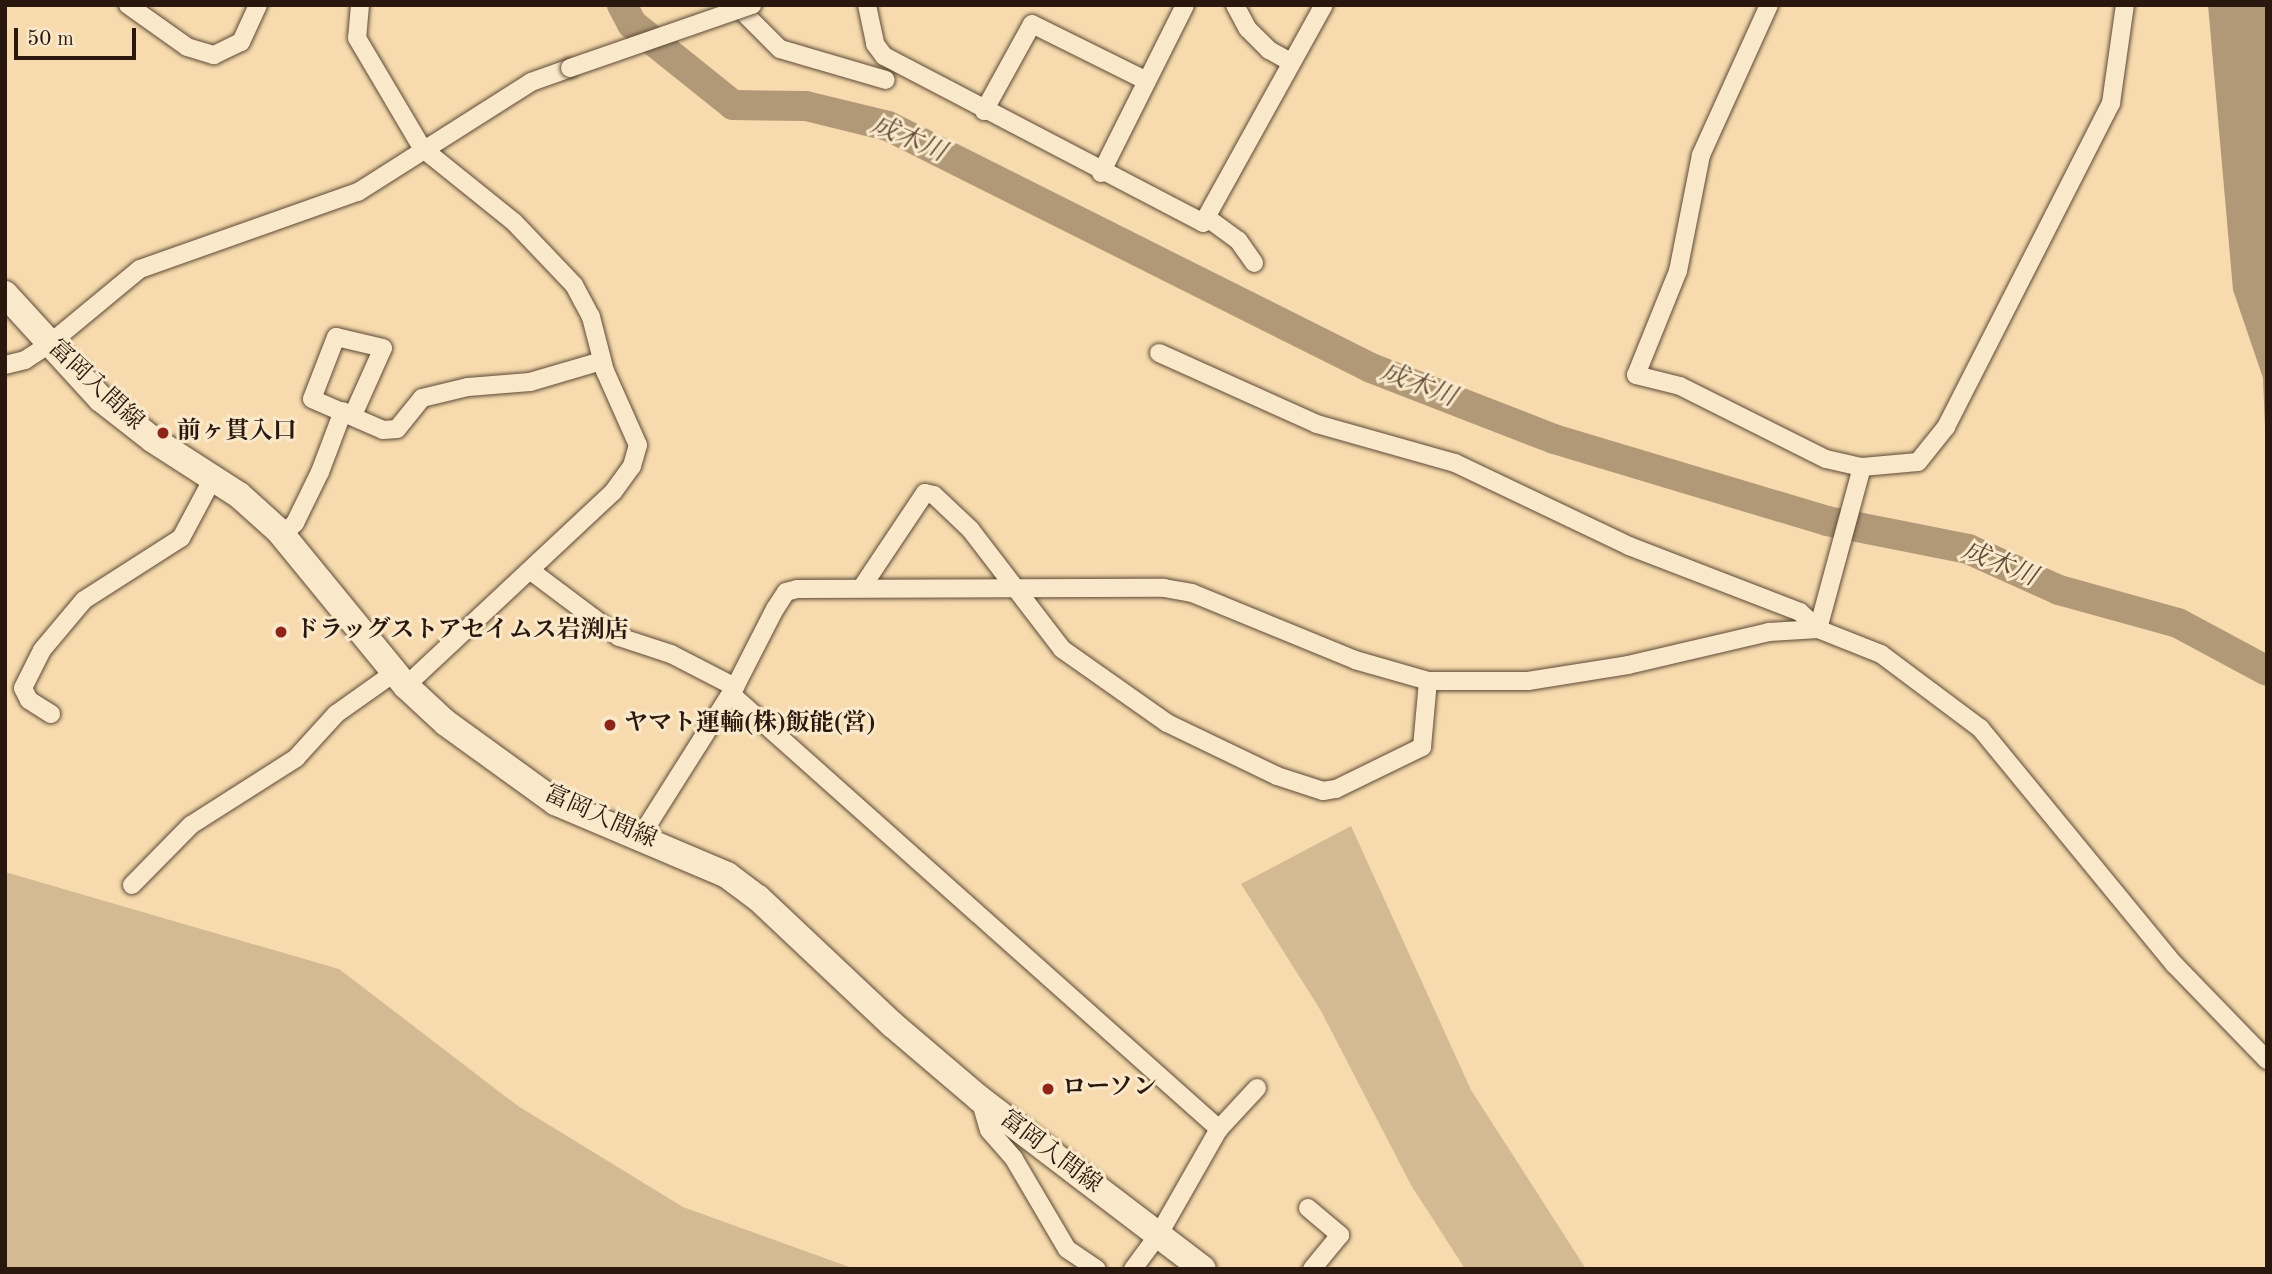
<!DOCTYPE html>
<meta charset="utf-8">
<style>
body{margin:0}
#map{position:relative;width:2272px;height:1274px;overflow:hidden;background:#f7dbae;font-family:"Old Standard TT","Noto Serif JP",serif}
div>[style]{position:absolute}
.green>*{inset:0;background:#d4ba93}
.water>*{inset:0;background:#b19978}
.river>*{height:30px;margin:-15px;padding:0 15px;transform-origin:15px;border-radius:15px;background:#b19978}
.roads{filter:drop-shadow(0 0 2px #5d4936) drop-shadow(0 0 2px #5d4936)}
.street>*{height:18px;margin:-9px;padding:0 9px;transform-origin:9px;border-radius:9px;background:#fae8ca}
.secondary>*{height:26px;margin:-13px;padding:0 13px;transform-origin:13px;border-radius:13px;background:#fae8ca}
.bridges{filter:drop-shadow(0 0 2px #5d4936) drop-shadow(0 0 2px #5d4936)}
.street-bridge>*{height:18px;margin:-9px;padding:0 9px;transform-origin:9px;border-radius:9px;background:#fae8ca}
.dots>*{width:19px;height:19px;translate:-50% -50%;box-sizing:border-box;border:4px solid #fae8ca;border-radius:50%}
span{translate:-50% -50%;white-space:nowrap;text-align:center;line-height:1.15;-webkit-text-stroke:6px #fae8ca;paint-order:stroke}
.street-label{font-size:24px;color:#2a180e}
.poi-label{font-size:24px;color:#2a180e;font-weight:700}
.left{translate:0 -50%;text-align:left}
.water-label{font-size:26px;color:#604c38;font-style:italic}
.frame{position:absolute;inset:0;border:7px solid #2a180e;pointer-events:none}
.scale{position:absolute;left:14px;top:28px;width:122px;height:32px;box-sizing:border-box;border:4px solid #2a180e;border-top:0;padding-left:9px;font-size:21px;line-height:24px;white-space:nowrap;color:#2a180e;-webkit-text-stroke:5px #fae8ca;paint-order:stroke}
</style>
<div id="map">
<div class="green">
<i style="clip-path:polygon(1351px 826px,1471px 1090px,1586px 1269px,1465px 1269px,1411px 1185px,1321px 1011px,1241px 884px)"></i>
<i style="clip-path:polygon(5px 872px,339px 969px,518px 1106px,683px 1207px,855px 1269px,5px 1269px)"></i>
</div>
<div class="water">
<i style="clip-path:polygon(2208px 5px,2267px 5px,2267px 478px,2263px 378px,2233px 290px)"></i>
</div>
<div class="river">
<i style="left:622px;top:5px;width:21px;rotate:62deg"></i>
<i style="left:632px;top:24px;width:129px;rotate:38.7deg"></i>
<i style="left:733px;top:105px;width:73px;rotate:0.8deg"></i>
<i style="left:806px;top:106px;width:84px;rotate:13.7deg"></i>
<i style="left:888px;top:126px;width:540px;rotate:26.61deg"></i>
<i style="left:1371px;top:368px;width:196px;rotate:21.2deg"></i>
<i style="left:1554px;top:439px;width:285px;rotate:16.7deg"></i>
<i style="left:1827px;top:521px;width:144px;rotate:11.2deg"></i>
<i style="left:1968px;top:549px;width:100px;rotate:24.3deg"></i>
<i style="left:2059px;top:590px;width:123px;rotate:15.5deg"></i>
<i style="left:2178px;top:623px;width:101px;rotate:28.3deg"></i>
</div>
<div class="roads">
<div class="street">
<i style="left:128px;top:5px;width:72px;rotate:35.4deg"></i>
<i style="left:187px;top:47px;width:28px;rotate:17deg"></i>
<i style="left:214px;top:55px;width:30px;rotate:-26deg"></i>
<i style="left:241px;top:42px;width:41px;rotate:-65.3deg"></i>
<i style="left:360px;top:5px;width:33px;rotate:95deg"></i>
<i style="left:357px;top:38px;width:128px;rotate:59.4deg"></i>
<i style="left:422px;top:148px;width:118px;rotate:38.8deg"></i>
<i style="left:514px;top:222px;width:87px;rotate:46.4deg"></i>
<i style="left:574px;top:285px;width:36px;rotate:62deg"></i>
<i style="left:591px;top:317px;width:56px;rotate:75.5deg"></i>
<i style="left:605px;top:371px;width:81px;rotate:66deg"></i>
<i style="left:638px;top:445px;width:22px;rotate:106deg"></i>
<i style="left:632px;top:466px;width:32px;rotate:126deg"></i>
<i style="left:613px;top:492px;width:284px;rotate:136.9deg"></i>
<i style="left:736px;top:5px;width:62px;rotate:45deg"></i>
<i style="left:780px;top:49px;width:110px;rotate:16.3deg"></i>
<i style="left:867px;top:5px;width:40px;rotate:78deg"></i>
<i style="left:875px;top:44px;width:15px;rotate:53deg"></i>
<i style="left:884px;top:56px;width:360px;rotate:27.6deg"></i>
<i style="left:1203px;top:223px;width:249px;rotate:-61deg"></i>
<i style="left:1235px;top:5px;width:27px;rotate:62deg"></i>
<i style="left:1248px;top:29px;width:30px;rotate:45deg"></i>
<i style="left:1269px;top:50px;width:25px;rotate:29deg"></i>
<i style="left:1769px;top:5px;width:165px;rotate:114.4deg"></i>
<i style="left:1701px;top:155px;width:118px;rotate:101.2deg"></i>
<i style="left:1678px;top:271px;width:112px;rotate:112deg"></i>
<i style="left:1636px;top:375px;width:45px;rotate:14deg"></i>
<i style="left:1680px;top:386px;width:163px;rotate:26.6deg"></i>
<i style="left:1826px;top:459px;width:37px;rotate:13deg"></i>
<i style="left:984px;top:111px;width:99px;rotate:-61.1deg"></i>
<i style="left:1032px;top:24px;width:128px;rotate:26.4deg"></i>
<i style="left:1101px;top:173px;width:188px;rotate:-63.4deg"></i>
<i style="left:1206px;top:217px;width:39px;rotate:36deg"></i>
<i style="left:1238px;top:240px;width:28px;rotate:55deg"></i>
<i style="left:1159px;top:353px;width:173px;rotate:24.2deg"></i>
<i style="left:1317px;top:424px;width:143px;rotate:15.8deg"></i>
<i style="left:1455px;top:463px;width:193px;rotate:25.5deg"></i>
<i style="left:1629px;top:546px;width:183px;rotate:21.1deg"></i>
<i style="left:1800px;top:612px;width:25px;rotate:43deg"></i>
<i style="left:5px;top:365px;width:21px;rotate:-14deg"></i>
<i style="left:25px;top:360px;width:27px;rotate:-33deg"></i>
<i style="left:48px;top:345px;width:119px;rotate:-39.6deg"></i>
<i style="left:140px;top:269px;width:231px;rotate:-19.5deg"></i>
<i style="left:358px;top:192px;width:205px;rotate:-32.4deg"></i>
<i style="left:531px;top:82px;width:41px;rotate:-19.7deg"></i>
<i style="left:353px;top:415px;width:73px;rotate:-65.9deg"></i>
<i style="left:383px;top:348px;width:48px;rotate:-166.8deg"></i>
<i style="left:336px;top:337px;width:66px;rotate:111.2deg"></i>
<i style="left:312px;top:399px;width:77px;rotate:23.6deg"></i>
<i style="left:383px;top:430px;width:14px;rotate:-4deg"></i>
<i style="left:397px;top:429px;width:40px;rotate:-51deg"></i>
<i style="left:422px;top:398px;width:47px;rotate:-13.4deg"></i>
<i style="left:468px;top:387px;width:62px;rotate:-4.6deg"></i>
<i style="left:530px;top:382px;width:75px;rotate:-16.3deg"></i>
<i style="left:283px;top:535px;width:17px;rotate:-45deg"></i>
<i style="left:295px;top:523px;width:57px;rotate:-63.9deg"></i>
<i style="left:320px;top:472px;width:65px;rotate:-69.3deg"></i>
<i style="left:531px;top:571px;width:110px;rotate:36.9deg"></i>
<i style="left:619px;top:637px;width:55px;rotate:18.1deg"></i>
<i style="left:671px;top:654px;width:72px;rotate:27.3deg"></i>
<i style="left:862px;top:587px;width:113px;rotate:-56.2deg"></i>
<i style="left:925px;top:493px;width:9px;rotate:13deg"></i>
<i style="left:934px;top:495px;width:50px;rotate:43.4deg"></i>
<i style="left:970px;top:529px;width:151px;rotate:52.5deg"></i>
<i style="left:1062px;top:649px;width:128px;rotate:35.2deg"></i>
<i style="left:1167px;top:723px;width:122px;rotate:25.7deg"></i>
<i style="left:1277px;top:776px;width:48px;rotate:18.1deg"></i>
<i style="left:1323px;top:791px;width:13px;rotate:-9deg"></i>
<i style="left:1336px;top:789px;width:96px;rotate:-26deg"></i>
<i style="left:1422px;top:747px;width:66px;rotate:-84.8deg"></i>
<i style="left:1818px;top:629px;width:168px;rotate:-74.8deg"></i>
<i style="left:1862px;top:467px;width:56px;rotate:-5.1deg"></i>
<i style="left:1918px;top:462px;width:45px;rotate:-51.3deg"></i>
<i style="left:1946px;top:427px;width:364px;rotate:-63deg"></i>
<i style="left:2111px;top:103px;width:99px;rotate:-81.9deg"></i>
<i style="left:731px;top:694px;width:654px;rotate:41.71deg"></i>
<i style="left:51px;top:714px;width:26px;rotate:-148deg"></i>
<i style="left:29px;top:700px;width:13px;rotate:-117deg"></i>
<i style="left:23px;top:688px;width:42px;rotate:-63.4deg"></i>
<i style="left:42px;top:650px;width:65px;rotate:-50deg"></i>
<i style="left:84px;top:600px;width:115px;rotate:-32.6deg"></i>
<i style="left:181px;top:538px;width:68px;rotate:-61.9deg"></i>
<i style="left:640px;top:837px;width:178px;rotate:-57.7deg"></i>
<i style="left:735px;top:687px;width:88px;rotate:-62.9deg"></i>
<i style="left:775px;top:609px;width:20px;rotate:-57deg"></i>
<i style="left:786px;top:592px;width:11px;rotate:-15deg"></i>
<i style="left:797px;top:589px;width:367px;rotate:-0.2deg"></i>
<i style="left:1164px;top:588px;width:28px;rotate:10deg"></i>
<i style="left:1192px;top:593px;width:176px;rotate:22.3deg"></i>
<i style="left:1355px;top:660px;width:76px;rotate:16deg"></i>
<i style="left:1428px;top:681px;width:100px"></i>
<i style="left:1528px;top:681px;width:101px;rotate:-9.1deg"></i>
<i style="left:1628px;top:665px;width:145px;rotate:-13.2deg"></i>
<i style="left:1769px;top:632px;width:49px;rotate:-3.5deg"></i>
<i style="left:1818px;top:629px;width:68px;rotate:21.6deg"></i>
<i style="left:1881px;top:654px;width:124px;rotate:36.8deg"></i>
<i style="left:1980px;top:728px;width:306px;rotate:50.6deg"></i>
<i style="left:2174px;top:964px;width:134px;rotate:45.9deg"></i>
<i style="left:132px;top:885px;width:84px;rotate:-45.5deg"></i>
<i style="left:191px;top:825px;width:125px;rotate:-32.5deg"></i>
<i style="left:296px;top:758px;width:59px;rotate:-47.7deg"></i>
<i style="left:336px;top:714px;width:72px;rotate:-35.4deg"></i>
<i style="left:980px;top:1099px;width:32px;rotate:74deg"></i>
<i style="left:989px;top:1130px;width:38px;rotate:49deg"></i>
<i style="left:1014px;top:1159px;width:104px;rotate:59.5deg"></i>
<i style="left:1067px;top:1249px;width:36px;rotate:34deg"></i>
<i style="left:1308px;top:1208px;width:42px;rotate:40.2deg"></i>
<i style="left:1340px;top:1235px;width:44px;rotate:129.5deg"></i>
<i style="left:1133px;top:1269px;width:44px;rotate:-53.4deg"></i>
<i style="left:1159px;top:1234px;width:121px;rotate:-60.3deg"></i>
<i style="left:1219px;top:1129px;width:56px;rotate:-47.2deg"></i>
</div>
<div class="secondary">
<i style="left:5px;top:294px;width:142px;rotate:47.6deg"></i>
<i style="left:101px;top:399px;width:65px;rotate:38.1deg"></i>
<i style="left:152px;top:439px;width:103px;rotate:32.8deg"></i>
<i style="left:239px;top:495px;width:54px;rotate:42deg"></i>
<i style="left:279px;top:531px;width:200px;rotate:50.7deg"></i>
<i style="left:406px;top:686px;width:54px;rotate:42.8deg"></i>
<i style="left:446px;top:723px;width:135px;rotate:35.9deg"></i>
<i style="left:555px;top:802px;width:187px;rotate:23deg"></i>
<i style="left:727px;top:875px;width:39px;rotate:37deg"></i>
<i style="left:758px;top:898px;width:185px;rotate:43.3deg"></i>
<i style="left:893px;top:1025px;width:114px;rotate:40.4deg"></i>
<i style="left:980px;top:1099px;width:280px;rotate:37.3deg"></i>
</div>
</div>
<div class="bridges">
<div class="street-bridge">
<i style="left:570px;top:68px;width:193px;rotate:-19.1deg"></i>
</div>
</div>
<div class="dots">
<i style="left:163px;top:433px;background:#8f2418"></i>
<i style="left:281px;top:632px;background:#8f2418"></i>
<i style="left:610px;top:725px;background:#8f2418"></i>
<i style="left:1048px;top:1089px;background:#8f2418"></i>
</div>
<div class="street-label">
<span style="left:95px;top:386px;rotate:43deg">富岡入間線</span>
<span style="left:600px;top:818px;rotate:24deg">富岡入間線</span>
<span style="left:1050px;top:1153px;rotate:37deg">富岡入間線</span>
</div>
<div class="poi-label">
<span class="left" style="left:177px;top:433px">前ヶ貫入口</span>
<span class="left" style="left:295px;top:632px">ドラッグストアセイムス岩渕店</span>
<span class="left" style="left:624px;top:725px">ヤマト運輸(株)飯能(営)</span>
<span class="left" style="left:1062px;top:1089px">ローソン</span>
</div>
<div class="water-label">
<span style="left:908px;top:140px;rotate:23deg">成木川</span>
<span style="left:1418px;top:386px;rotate:21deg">成木川</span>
<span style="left:1999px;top:565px;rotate:22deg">成木川</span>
</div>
<div class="frame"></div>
<div class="scale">50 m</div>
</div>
